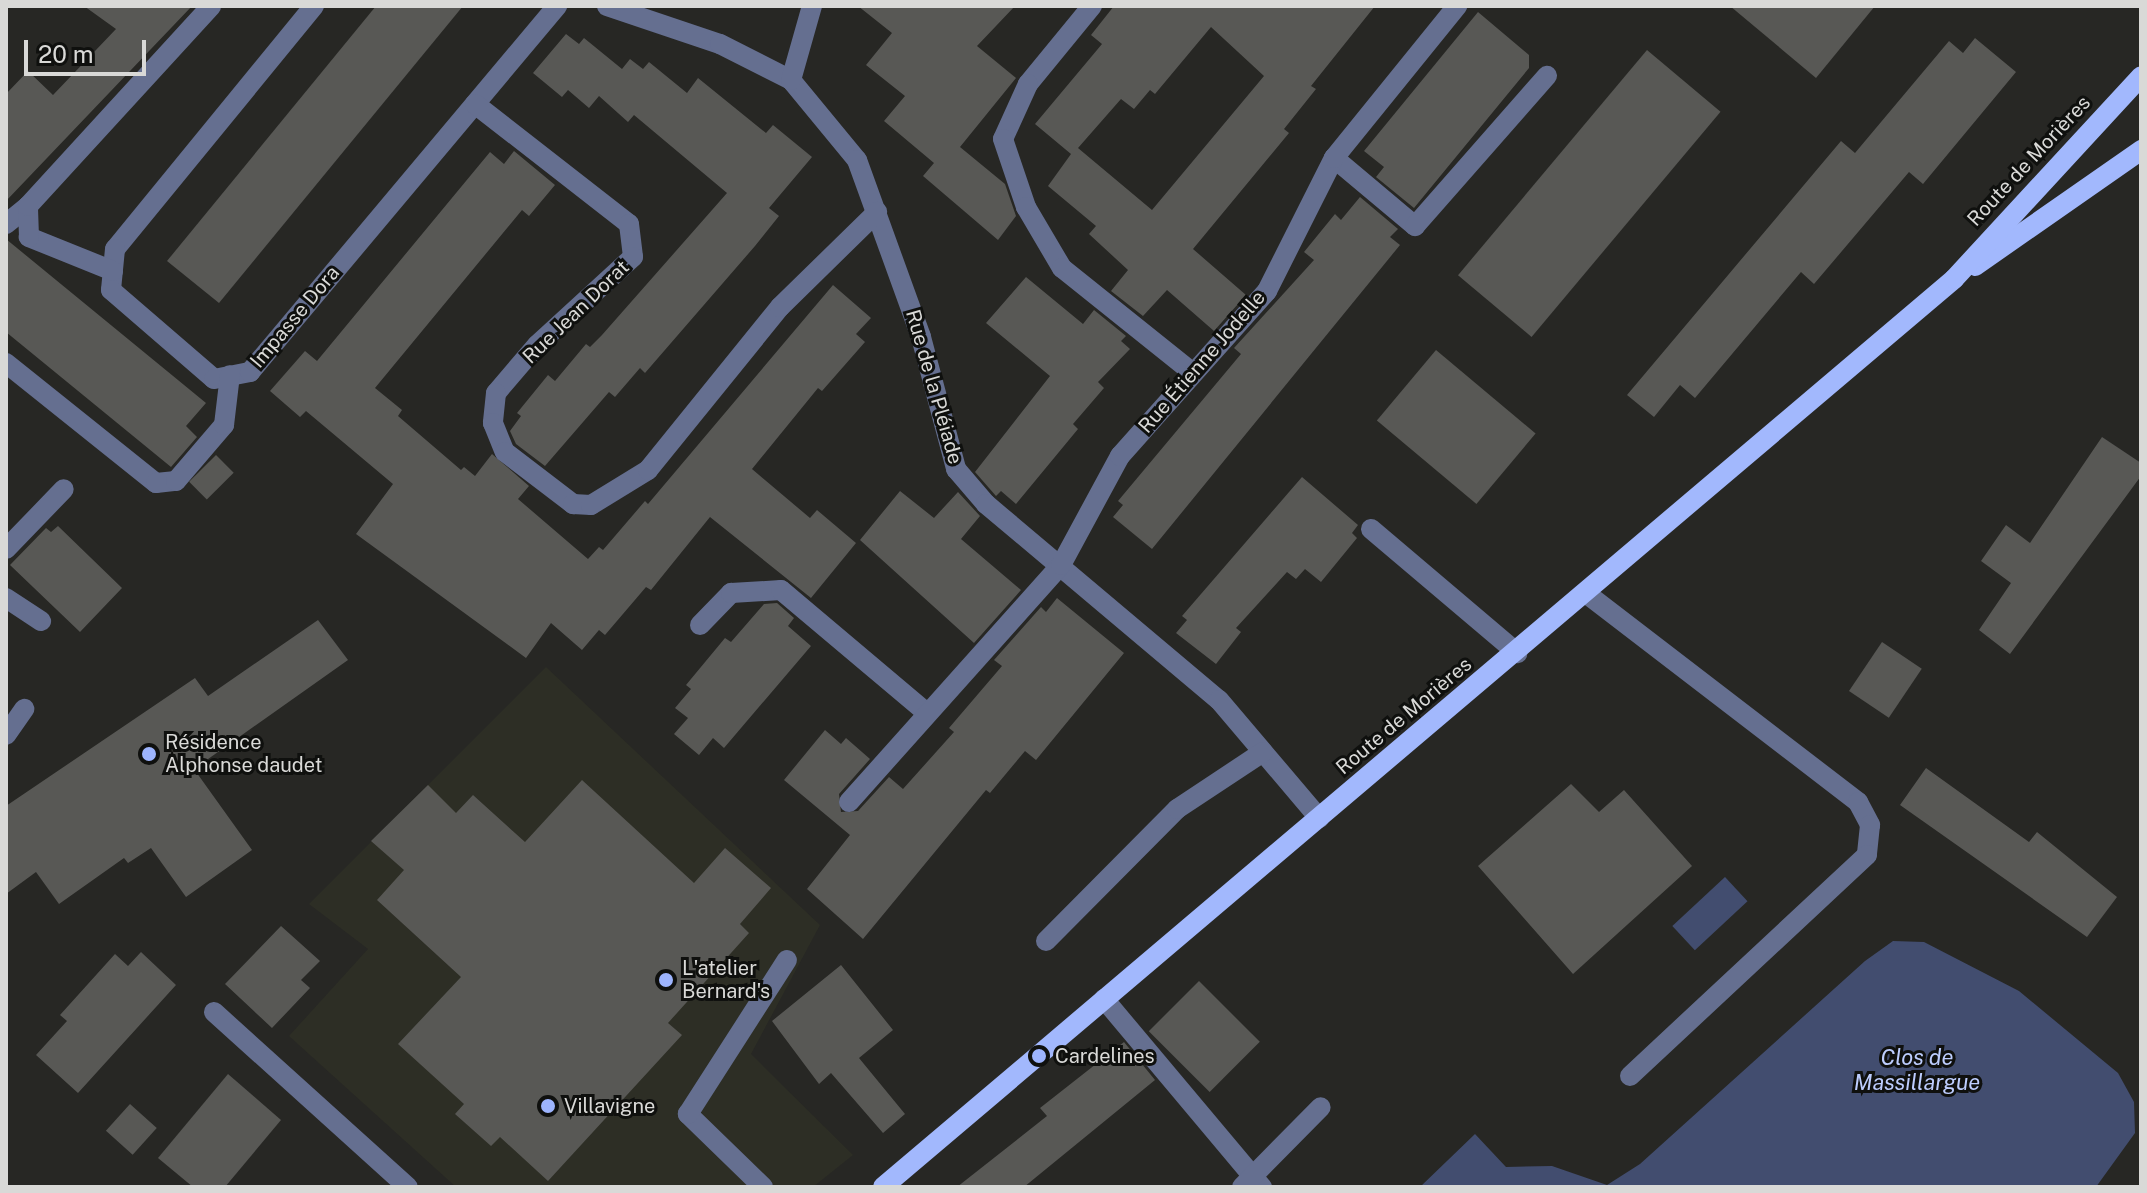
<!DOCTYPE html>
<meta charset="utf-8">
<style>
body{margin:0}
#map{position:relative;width:2147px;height:1193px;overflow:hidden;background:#272724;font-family:"Public Sans",sans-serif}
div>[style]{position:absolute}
.built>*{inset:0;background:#2d2e25}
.water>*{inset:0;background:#424d6f;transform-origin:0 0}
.building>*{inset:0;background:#585855;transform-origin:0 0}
.minor>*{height:20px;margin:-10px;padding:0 10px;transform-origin:10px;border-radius:10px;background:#656f90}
.major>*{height:20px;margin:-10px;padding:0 10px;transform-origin:10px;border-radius:10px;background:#a2b8fd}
.dots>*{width:22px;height:22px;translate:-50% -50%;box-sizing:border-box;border:4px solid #0f100e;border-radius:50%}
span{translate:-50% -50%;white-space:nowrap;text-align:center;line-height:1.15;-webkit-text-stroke:6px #0f100e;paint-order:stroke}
.street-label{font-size:20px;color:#d9d9d7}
.poi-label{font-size:20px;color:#d9d9d7}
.left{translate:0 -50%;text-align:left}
.water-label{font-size:22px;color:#bdcdfe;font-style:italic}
.frame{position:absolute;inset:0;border:8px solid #d9d9d7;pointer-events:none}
.scale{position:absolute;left:24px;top:40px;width:122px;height:36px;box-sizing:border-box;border:4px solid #d9d9d7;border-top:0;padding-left:10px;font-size:24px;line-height:28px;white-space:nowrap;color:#d9d9d7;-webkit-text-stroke:6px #0f100e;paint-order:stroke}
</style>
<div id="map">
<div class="built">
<i style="clip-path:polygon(546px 667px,820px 925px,751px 1054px,853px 1155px,813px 1187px,456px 1187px,289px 1036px,368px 949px,309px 904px)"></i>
</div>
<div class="water">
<i style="left:1725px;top:877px;width:33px;height:72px;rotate:47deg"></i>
<i style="clip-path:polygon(1893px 941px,1924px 942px,2019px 991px,2118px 1073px,2134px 1102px,2135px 1133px,2096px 1187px,1420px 1187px,1475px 1134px,1506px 1167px,1552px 1166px,1607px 1185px,1640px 1164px,1865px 961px)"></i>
</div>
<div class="building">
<i style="clip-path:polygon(84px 6px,192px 6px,6px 201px,6px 94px,28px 71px,53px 95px,116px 29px)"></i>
<i style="clip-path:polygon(376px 6px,463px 6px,219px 303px,167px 261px)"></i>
<i style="clip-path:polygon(858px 6px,1015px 6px,977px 46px,1016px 78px,960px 147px,1005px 184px,1016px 216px,998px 240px,923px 176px,934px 163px,884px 121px,905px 96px,866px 65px,892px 33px)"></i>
<i style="clip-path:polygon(evenodd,1114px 6px,1375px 6px,1311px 86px,1316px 89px,1284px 129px,1289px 133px,1193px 249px,1246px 295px,1214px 331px,1167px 290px,1143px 316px,1111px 291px,1128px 270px,1089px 234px,1096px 226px,1048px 186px,1071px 154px,1035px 124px,1102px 44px,1091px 35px,1114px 6px,1211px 27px,1264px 76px,1152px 210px,1078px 148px,1121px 99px,1134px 109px,1150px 90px,1155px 94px,1211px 27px)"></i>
<i style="clip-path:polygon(1730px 6px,1875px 6px,1816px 78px)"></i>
<i style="clip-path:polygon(1478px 12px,1529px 55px,1529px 68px,1414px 208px,1376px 177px,1384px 167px,1364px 151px)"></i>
<i style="clip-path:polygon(566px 34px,579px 44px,584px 38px,622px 69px,630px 59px,643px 69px,649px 62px,687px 93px,698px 78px,766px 133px,773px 125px,812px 157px,769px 208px,779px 216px,755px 246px,645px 373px,640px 368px,615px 397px,609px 392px,545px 466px,516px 444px,510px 431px,521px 416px,517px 413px,548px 375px,555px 381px,586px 344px,590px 347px,602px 335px,727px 193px,634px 115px,628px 122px,599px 96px,589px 108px,568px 90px,562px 97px,533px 73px)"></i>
<i style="clip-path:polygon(1975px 38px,2016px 72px,1923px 184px,1909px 172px,1814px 284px,1801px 272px,1695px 398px,1680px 385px,1654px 417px,1627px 395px,1841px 141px,1855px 153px,1949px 41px,1963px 53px)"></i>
<i style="left:1647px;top:50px;width:96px;height:294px;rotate:40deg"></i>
<i style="clip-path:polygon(514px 151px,555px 185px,529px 216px,522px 210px,375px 388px,402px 410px,398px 416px,461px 470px,464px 467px,475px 476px,492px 454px,529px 486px,518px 499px,588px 559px,599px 547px,603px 550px,645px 501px,648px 504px,833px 285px,871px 318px,856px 334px,865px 342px,822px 391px,818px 388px,752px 469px,810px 518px,817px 510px,856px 543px,811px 598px,710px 517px,651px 590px,646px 587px,605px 635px,599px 630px,582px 650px,551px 623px,526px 658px,356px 534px,393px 484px,306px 411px,300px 417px,270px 391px,305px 351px,317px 361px,490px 152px,504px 164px)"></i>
<i style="clip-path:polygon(1360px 197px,1398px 229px,1390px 237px,1400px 245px,1152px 549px,1113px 517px,1123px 505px,1118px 501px,1241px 354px,1234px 348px,1314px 260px,1304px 252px,1335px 214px,1341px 220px)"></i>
<i style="clip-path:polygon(6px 239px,206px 403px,186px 426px,197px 437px,171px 467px,6px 332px)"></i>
<i style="clip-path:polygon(1026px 277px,1083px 324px,1094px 310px,1126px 336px,1121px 341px,1130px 349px,1098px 382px,1104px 388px,1073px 424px,1078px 429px,1016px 504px,1001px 491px,996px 496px,975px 472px,1050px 376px,986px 323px)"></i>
<i style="left:1436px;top:350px;width:130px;height:92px;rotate:40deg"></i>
<i style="clip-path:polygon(2102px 437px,2141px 463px,2141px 476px,2010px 654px,1979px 630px,2011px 583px,1981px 561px,2006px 525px,2030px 543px)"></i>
<i style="left:216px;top:455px;width:25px;height:38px;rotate:45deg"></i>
<i style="clip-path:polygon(1302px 477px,1358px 525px,1352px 533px,1357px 538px,1321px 582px,1305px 569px,1296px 579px,1287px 572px,1236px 628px,1241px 632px,1216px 664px,1176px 633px,1187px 620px,1182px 616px)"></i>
<i style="clip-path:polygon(900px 491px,934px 518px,958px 492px,980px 516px,961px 539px,1021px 590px,974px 643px,860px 540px)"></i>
<i style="clip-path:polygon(58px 526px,122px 588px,80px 632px,10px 565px,46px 528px,51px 532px)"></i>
<i style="clip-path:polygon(1057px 598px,1124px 653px,1036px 760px,1025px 751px,990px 793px,986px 790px,863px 939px,807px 889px,850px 835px,784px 780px,825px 730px,841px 744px,846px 738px,870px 759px,839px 794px,841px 812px,858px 811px,889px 777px,903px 789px,954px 732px,949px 728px,1002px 666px,994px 660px,1041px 607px,1046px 612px)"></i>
<i style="clip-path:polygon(777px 603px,794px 618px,788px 626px,811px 646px,724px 748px,713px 738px,699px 755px,674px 734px,688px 718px,675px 708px,691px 689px,686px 685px,725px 638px,731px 642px,764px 604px)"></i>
<i style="clip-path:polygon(318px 620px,348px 660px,194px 769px,252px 850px,186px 897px,151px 848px,128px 863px,124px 858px,59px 904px,36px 872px,6px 894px,6px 806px,195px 678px,208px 696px)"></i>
<i style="left:1882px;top:642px;width:48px;height:59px;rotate:34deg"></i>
<i style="clip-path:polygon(1926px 768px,2029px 842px,2037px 832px,2117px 897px,2087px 937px,1900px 805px)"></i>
<i style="clip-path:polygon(582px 780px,694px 883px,725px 848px,771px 888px,740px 924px,749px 933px,668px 1023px,682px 1035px,548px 1181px,500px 1137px,491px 1146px,455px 1114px,464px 1104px,398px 1044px,461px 977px,377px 900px,404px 870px,371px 841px,428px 785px,456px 813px,473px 795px,525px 842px)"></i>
<i style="clip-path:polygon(1571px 784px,1599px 812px,1624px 790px,1692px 866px,1573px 974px,1478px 866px)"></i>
<i style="clip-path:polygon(281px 926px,320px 961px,301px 980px,310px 988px,272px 1028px,225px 984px)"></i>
<i style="clip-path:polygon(141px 952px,176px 985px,78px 1093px,36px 1055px,67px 1021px,60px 1015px,115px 954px,128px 966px)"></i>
<i style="clip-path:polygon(841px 965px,893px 1030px,859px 1058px,905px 1114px,883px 1133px,831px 1073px,819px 1084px,772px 1021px)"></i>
<i style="left:1199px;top:981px;width:86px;height:71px;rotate:45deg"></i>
<i style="clip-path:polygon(1124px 1042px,1155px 1080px,1024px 1187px,957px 1187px,1047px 1116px,1040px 1108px)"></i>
<i style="clip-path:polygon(228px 1074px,281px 1120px,225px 1187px,193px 1187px,158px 1158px)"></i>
<i style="left:130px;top:1104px;width:36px;height:36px;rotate:42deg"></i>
</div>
<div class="minor">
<i style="left:314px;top:6px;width:314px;rotate:129.3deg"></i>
<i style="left:115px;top:249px;width:41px;rotate:95.6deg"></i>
<i style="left:111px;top:290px;width:136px;rotate:40.8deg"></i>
<i style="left:214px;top:379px;width:37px;rotate:-11deg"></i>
<i style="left:250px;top:372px;width:478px;rotate:-50deg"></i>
<i style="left:607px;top:6px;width:119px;rotate:18.6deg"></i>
<i style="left:720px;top:44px;width:80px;rotate:26.9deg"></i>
<i style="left:791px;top:80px;width:104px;rotate:50.5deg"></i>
<i style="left:857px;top:160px;width:188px;rotate:70.1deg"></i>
<i style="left:921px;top:337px;width:137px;rotate:75.1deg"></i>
<i style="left:956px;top:469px;width:46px;rotate:49.4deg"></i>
<i style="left:986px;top:504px;width:304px;rotate:40.1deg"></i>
<i style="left:1219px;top:700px;width:155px;rotate:49.7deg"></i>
<i style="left:1092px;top:6px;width:101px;rotate:129.4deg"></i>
<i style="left:1028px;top:84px;width:60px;rotate:114.4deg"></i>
<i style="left:1003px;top:139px;width:72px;rotate:71.3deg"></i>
<i style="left:1026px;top:207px;width:71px;rotate:59.5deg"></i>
<i style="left:1062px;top:268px;width:168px;rotate:38.7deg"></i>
<i style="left:791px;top:80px;width:77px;rotate:-74.2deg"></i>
<i style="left:475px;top:104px;width:195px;rotate:37.9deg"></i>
<i style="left:629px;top:224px;width:33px;rotate:83deg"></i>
<i style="left:633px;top:257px;width:130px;rotate:137.5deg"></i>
<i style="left:537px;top:345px;width:63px;rotate:130.5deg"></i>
<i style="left:496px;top:393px;width:30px;rotate:96deg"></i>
<i style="left:493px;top:423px;width:31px;rotate:68deg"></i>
<i style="left:505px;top:452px;width:86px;rotate:37.4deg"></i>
<i style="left:573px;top:504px;width:18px;rotate:3deg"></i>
<i style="left:591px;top:505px;width:67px;rotate:-31.6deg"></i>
<i style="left:648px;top:470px;width:210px;rotate:-51deg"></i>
<i style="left:780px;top:307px;width:136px;rotate:-44.4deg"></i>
<i style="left:1334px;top:158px;width:106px;rotate:40deg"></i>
<i style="left:1415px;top:226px;width:200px;rotate:-48.7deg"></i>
<i style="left:6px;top:224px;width:28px;rotate:-39deg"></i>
<i style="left:113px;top:271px;width:91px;rotate:-158deg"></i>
<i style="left:29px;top:237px;width:31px;rotate:-92deg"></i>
<i style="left:28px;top:206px;width:271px;rotate:-47.5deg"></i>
<i style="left:6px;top:363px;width:192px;rotate:38.7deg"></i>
<i style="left:156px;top:483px;width:20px;rotate:-6deg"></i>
<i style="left:176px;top:481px;width:74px;rotate:-49.4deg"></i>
<i style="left:224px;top:425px;width:50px;rotate:-83.2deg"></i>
<i style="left:1371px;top:529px;width:192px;rotate:40.3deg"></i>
<i style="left:6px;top:549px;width:83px;rotate:-46deg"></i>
<i style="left:1587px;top:594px;width:342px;rotate:37.5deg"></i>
<i style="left:1858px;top:802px;width:26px;rotate:62deg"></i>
<i style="left:1870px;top:825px;width:30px;rotate:96deg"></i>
<i style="left:1867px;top:855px;width:324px;rotate:137deg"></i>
<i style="left:6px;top:598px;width:42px;rotate:33.3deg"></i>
<i style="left:700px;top:625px;width:45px;rotate:-45.9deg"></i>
<i style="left:731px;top:593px;width:50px;rotate:-3.4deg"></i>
<i style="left:781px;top:590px;width:191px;rotate:40.1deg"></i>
<i style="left:6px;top:735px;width:32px;rotate:-55deg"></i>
<i style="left:849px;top:802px;width:318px;rotate:-48.2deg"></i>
<i style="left:1061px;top:565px;width:124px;rotate:-61.6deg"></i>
<i style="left:1120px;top:456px;width:221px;rotate:-48.3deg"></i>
<i style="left:1267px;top:291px;width:149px;rotate:-63.3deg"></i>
<i style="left:1334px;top:158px;width:196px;rotate:-51deg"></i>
<i style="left:1046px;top:941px;width:186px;rotate:-45.2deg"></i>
<i style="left:1177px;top:809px;width:103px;rotate:-33.5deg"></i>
<i style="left:1104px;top:999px;width:246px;rotate:50deg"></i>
<i style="left:214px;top:1012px;width:261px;rotate:42.1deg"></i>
<i style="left:763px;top:1187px;width:105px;rotate:-135.8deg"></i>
<i style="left:688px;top:1114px;width:183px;rotate:-57.3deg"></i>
<i style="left:1242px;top:1187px;width:112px;rotate:-45.4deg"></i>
</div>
<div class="major">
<i style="left:1975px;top:266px;width:203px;rotate:-34.9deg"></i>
<i style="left:883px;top:1187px;width:1404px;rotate:-40.29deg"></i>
<i style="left:1954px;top:279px;width:276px;rotate:-47.3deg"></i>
</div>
<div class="dots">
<i style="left:149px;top:754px;background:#9db4fd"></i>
<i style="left:666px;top:980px;background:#9db4fd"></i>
<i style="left:1039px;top:1056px;background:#9db4fd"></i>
<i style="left:548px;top:1106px;background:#9db4fd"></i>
</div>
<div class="street-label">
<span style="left:2029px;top:161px;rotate:-47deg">Route de Morières</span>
<span style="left:576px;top:312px;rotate:-44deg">Rue Jean Dorat</span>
<span style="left:295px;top:317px;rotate:-50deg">Impasse Dora</span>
<span style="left:1202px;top:362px;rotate:-49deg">Rue Étienne Jodelle</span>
<span style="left:934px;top:387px;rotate:74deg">Rue de la Pléiade</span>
<span style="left:1404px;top:716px;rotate:-40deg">Route de Morières</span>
</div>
<div class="poi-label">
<span class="left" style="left:165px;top:754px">Résidence<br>Alphonse daudet</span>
<span class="left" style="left:682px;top:980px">L'atelier<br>Bernard's</span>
<span class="left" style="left:1055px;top:1056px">Cardelines</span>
<span class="left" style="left:564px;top:1106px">Villavigne</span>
</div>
<div class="water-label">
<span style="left:1917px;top:1070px">Clos de<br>Massillargue</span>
</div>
<div class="frame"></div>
<div class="scale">20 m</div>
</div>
